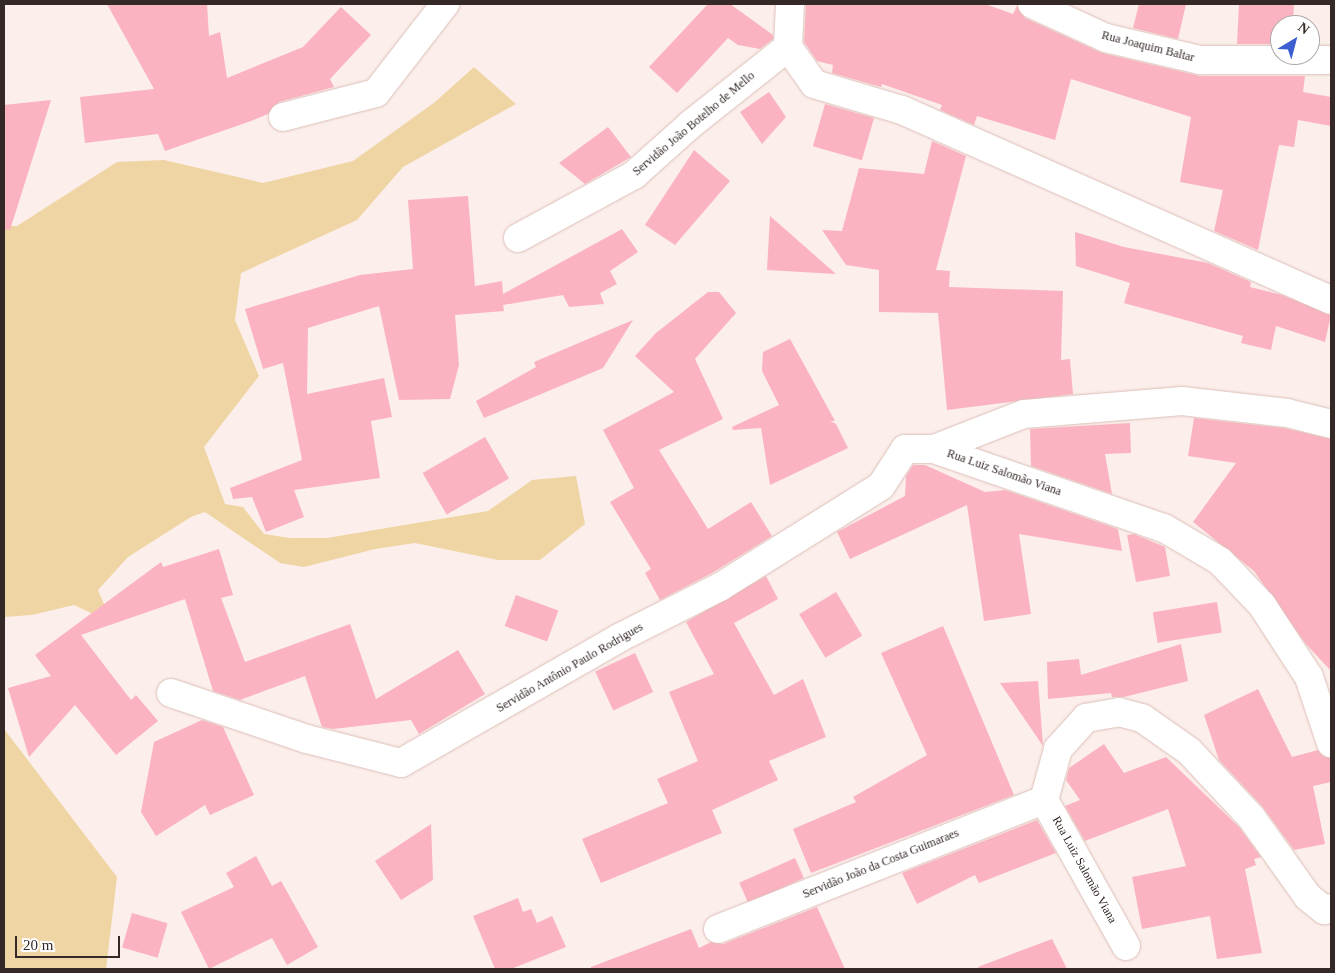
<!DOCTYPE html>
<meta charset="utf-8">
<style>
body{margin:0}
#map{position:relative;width:1335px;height:973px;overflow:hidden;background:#fbeeeb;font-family:Georgia,serif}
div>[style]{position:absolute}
.green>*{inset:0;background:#f0d5a4}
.building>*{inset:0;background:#fbb3c1;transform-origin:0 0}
.roads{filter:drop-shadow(0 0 1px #dcbeb7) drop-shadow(0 0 1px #dcbeb7)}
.minor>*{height:28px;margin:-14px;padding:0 14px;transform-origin:14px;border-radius:14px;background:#fff}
span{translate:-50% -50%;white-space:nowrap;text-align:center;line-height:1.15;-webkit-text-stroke:5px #fff;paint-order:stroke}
.street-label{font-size:12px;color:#352927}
.frame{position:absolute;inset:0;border:5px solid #352927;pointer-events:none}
.north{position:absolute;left:1270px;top:15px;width:50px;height:50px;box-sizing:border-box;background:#fff;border:1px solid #aea9a9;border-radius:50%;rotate:37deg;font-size:14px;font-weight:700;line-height:20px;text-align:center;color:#352927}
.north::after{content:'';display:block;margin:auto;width:18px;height:22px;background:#3c5ed0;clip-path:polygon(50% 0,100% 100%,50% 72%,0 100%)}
.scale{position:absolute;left:15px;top:936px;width:105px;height:22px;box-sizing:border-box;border:2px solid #352927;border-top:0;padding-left:6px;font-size:15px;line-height:18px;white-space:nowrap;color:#352927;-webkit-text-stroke:4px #fff;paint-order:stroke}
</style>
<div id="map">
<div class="green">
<i style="clip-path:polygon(474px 67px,516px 104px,403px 167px,357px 220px,241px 273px,235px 320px,259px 376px,204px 447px,225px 504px,243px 507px,264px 534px,290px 538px,327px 538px,488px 511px,532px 480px,576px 476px,585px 524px,540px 560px,498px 560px,415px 543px,375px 549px,304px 567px,280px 563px,205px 512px,191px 517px,128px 557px,98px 590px,112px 623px,74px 605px,32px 615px,4px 617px,4px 226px,17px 226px,117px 162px,164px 160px,263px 183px,353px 161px,435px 102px)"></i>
<i style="clip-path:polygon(4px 729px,117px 877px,106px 969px,4px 969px)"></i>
</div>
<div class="building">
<i style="clip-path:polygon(107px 4px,207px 4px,209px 36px,220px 32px,227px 78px,303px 47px,341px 7px,371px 35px,330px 79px,334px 87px,279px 102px,268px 114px,251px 121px,165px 151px,158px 134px,85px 143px,80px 97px,154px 89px)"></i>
<i style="clip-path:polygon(708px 4px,730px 4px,773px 35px,773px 39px,760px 49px,738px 45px,728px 38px,677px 93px,649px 67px)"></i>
<i style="clip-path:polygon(806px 4px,985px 4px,1013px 14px,1017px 6px,1025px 18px,1102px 53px,1200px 76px,1305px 76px,1303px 92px,1331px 97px,1331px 126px,1298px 120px,1294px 147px,1279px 145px,1258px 250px,1214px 231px,1223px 190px,1180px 182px,1191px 117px,1071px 79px,1055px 140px,977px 116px,974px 125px,940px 110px,942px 105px,882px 84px,881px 87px,832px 73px,833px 65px,817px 61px,804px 42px)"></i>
<i style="clip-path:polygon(1139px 4px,1186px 4px,1178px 39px,1133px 28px)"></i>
<i style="clip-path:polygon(1239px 4px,1294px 4px,1293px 25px,1280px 25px,1280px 44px,1237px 44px)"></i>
<i style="clip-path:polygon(769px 92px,786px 117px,762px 144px,740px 112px)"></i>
<i style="clip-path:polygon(51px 100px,10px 230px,4px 229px,4px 105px)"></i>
<i style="left:825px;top:104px;width:51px;height:44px;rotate:16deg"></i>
<i style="clip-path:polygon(608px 127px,631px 157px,585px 184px,559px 163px)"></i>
<i style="clip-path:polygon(932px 141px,966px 156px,936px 270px,950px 271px,949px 287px,1063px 291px,1061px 360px,1070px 359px,1073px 394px,947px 410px,938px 313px,879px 312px,879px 270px,846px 265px,822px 230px,842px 231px,859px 168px,924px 174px)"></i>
<i style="clip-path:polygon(694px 150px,730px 181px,675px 245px,645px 225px)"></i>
<i style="clip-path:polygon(468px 196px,475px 286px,502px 281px,503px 294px,622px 229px,638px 252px,610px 271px,617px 284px,600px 293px,604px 304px,569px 307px,563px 295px,503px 305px,504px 311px,455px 315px,459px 365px,450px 399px,399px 400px,379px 306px,308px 328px,307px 394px,384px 378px,392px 417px,371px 421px,380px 478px,294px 490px,304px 517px,266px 532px,252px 497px,233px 499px,230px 488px,302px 460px,283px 363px,263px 369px,245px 309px,360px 275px,413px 269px,408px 200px)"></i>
<i style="clip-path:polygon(770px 216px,836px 274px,767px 270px)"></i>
<i style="clip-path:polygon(1075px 232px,1124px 247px,1208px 263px,1251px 282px,1250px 287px,1282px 295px,1331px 315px,1325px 342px,1276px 326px,1271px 350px,1241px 343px,1243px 336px,1124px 303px,1130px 283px,1076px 266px)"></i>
<i style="clip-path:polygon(708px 292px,719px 292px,736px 313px,695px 359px,723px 419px,659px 450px,708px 529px,751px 502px,772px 536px,712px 573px,660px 600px,645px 573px,651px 569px,610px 502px,634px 488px,603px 430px,674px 392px,635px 356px,656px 333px)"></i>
<i style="clip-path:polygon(633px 320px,603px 368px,484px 418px,476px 401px,536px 367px,534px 362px)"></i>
<i style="clip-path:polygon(790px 339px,835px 421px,830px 421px,836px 424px,848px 448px,770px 485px,761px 428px,733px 430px,732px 427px,779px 405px,762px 371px,763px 352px)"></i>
<i style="clip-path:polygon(1194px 418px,1284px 428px,1331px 439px,1331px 671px,1306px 644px,1254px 571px,1193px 522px,1236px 463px,1188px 456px)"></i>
<i style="clip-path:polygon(1130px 423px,1131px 453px,1105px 454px,1112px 494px,1031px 466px,1030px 429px)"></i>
<i style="left:485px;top:437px;width:48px;height:72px;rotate:60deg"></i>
<i style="clip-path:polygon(913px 465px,925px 465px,985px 492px,1005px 490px,1118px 529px,1122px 551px,1019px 534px,1031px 614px,984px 621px,967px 505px,850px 559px,837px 532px,905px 496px,906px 476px)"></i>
<i style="clip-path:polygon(1134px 534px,1165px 547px,1170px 576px,1136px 582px,1127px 535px)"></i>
<i style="clip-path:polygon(219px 549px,233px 595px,221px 598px,245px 662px,350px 624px,376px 699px,458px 650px,485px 694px,419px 734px,411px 720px,333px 729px,322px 727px,305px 676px,240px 700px,213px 691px,185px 599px,81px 635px,131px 700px,136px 695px,158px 721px,116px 755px,75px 705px,29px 757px,8px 688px,51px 676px,35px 655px,161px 562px,163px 567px)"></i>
<i style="clip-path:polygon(766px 576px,778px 599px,734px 623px,774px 695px,803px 679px,826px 737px,769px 761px,778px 780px,712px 810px,722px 833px,601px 883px,582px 839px,668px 803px,657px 779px,698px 761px,669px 692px,714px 674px,686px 622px)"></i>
<i style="left:836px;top:592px;width:51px;height:43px;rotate:59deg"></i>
<i style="left:516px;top:595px;width:45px;height:33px;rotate:20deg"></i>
<i style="left:1217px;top:602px;width:31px;height:65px;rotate:81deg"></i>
<i style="clip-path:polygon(943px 626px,1014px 795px,811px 873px,793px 829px,856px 802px,853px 797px,927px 755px,881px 653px)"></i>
<i style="clip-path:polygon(1181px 644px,1188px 681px,1124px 697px,1112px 697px,1111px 693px,1048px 699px,1047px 662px,1079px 659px,1081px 675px)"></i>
<i style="left:635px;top:653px;width:43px;height:44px;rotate:65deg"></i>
<i style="clip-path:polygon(1038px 681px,1043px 745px,1043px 746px,1000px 683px)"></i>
<i style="clip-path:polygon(1258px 689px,1292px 757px,1318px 750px,1331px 758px,1331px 782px,1313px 786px,1325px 844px,1294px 850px,1262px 806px,1219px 760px,1204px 715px)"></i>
<i style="clip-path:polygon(202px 720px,223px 727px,254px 795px,210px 815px,205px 805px,156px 836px,141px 812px,154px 742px)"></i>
<i style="clip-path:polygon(1104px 744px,1124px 773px,1166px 757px,1239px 827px,1261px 857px,1254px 859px,1256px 865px,1245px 869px,1262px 953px,1217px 959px,1210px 916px,1142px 929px,1132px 877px,1186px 866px,1168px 809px,1085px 841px,1065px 806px,1080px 800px,1066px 780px,1069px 768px)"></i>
<i style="clip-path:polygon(1037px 820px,1056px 853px,979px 883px,975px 875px,917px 904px,902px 873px)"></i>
<i style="clip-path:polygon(431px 824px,433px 880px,401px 900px,375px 861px)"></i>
<i style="clip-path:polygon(256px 856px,272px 886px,281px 881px,318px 947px,287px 965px,272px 938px,209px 969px,181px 912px,234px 887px,226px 873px)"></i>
<i style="left:795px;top:858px;width:22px;height:61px;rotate:66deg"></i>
<i style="clip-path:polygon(518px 898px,523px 912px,531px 909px,537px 923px,552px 916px,566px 947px,511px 969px,495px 969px,473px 916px)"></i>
<i style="clip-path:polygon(817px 907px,845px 969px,591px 969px,591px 967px,691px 929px,699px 948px,711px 942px,723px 944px)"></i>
<i style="left:132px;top:913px;width:37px;height:36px;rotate:16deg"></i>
<i style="clip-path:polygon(1052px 939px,1067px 969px,979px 969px,978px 967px)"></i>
</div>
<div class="roads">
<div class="minor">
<i style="left:790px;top:4px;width:43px;rotate:92.7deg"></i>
<i style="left:788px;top:47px;width:45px;rotate:54.9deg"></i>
<i style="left:814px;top:84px;width:92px;rotate:16.5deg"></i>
<i style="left:902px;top:110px;width:469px;rotate:23.9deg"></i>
<i style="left:1032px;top:4px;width:81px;rotate:24.7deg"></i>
<i style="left:1106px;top:38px;width:97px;rotate:13.2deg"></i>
<i style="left:1200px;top:60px;width:131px"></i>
<i style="left:283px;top:117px;width:96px;rotate:-14.5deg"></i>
<i style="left:376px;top:93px;width:113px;rotate:-52.2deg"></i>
<i style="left:518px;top:238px;width:132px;rotate:-28.5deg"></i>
<i style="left:634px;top:175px;width:76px;rotate:-41.8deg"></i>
<i style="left:691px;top:124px;width:124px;rotate:-38.4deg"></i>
<i style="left:934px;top:449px;width:243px;rotate:19deg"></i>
<i style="left:1164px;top:528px;width:65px;rotate:30.5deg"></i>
<i style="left:1220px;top:561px;width:61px;rotate:46.3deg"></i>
<i style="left:1262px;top:605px;width:86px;rotate:56.9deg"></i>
<i style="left:1309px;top:677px;width:70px;rotate:71.6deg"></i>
<i style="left:171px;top:693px;width:144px;rotate:18.7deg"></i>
<i style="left:307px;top:739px;width:97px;rotate:14.3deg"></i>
<i style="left:401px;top:763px;width:251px;rotate:-29.8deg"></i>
<i style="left:619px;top:638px;width:113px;rotate:-26.8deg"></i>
<i style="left:720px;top:587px;width:190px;rotate:-32.1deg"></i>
<i style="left:881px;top:486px;width:44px;rotate:-57deg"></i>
<i style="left:905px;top:449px;width:29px"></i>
<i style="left:934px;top:449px;width:97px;rotate:-21.3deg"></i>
<i style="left:1024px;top:414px;width:159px;rotate:-4.7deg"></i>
<i style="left:1182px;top:401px;width:106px;rotate:6.5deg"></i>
<i style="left:1287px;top:413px;width:45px;rotate:14deg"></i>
<i style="left:718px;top:929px;width:351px;rotate:-21.6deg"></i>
<i style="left:1126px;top:946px;width:167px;rotate:-119.3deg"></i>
<i style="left:1044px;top:800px;width:53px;rotate:-74.6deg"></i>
<i style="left:1058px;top:749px;width:42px;rotate:-47.9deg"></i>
<i style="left:1086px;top:718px;width:34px;rotate:-10deg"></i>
<i style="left:1119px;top:712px;width:24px;rotate:15deg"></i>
<i style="left:1142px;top:718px;width:57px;rotate:35.1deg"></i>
<i style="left:1189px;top:751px;width:91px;rotate:46.8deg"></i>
<i style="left:1251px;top:817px;width:98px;rotate:54.5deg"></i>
<i style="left:1308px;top:897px;width:21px;rotate:39deg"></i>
<i style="left:1324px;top:910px;width:7px;rotate:-16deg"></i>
</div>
</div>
<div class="street-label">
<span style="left:1148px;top:47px;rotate:14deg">Rua Joaquim Baltar</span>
<span style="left:694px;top:124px;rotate:-40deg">Servidão João Botelho de Mello</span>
<span style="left:1004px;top:473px;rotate:19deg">Rua Luiz Salomão Viana</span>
<span style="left:570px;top:668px;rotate:-30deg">Servidão Antônio Paulo Rodrigues</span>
<span style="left:881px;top:864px;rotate:-22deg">Servidão João da Costa Guimaraes</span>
<span style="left:1084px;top:870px;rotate:61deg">Rua Luiz Salomão Viana</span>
</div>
<div class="frame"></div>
<div class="north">N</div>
<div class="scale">20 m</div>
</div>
